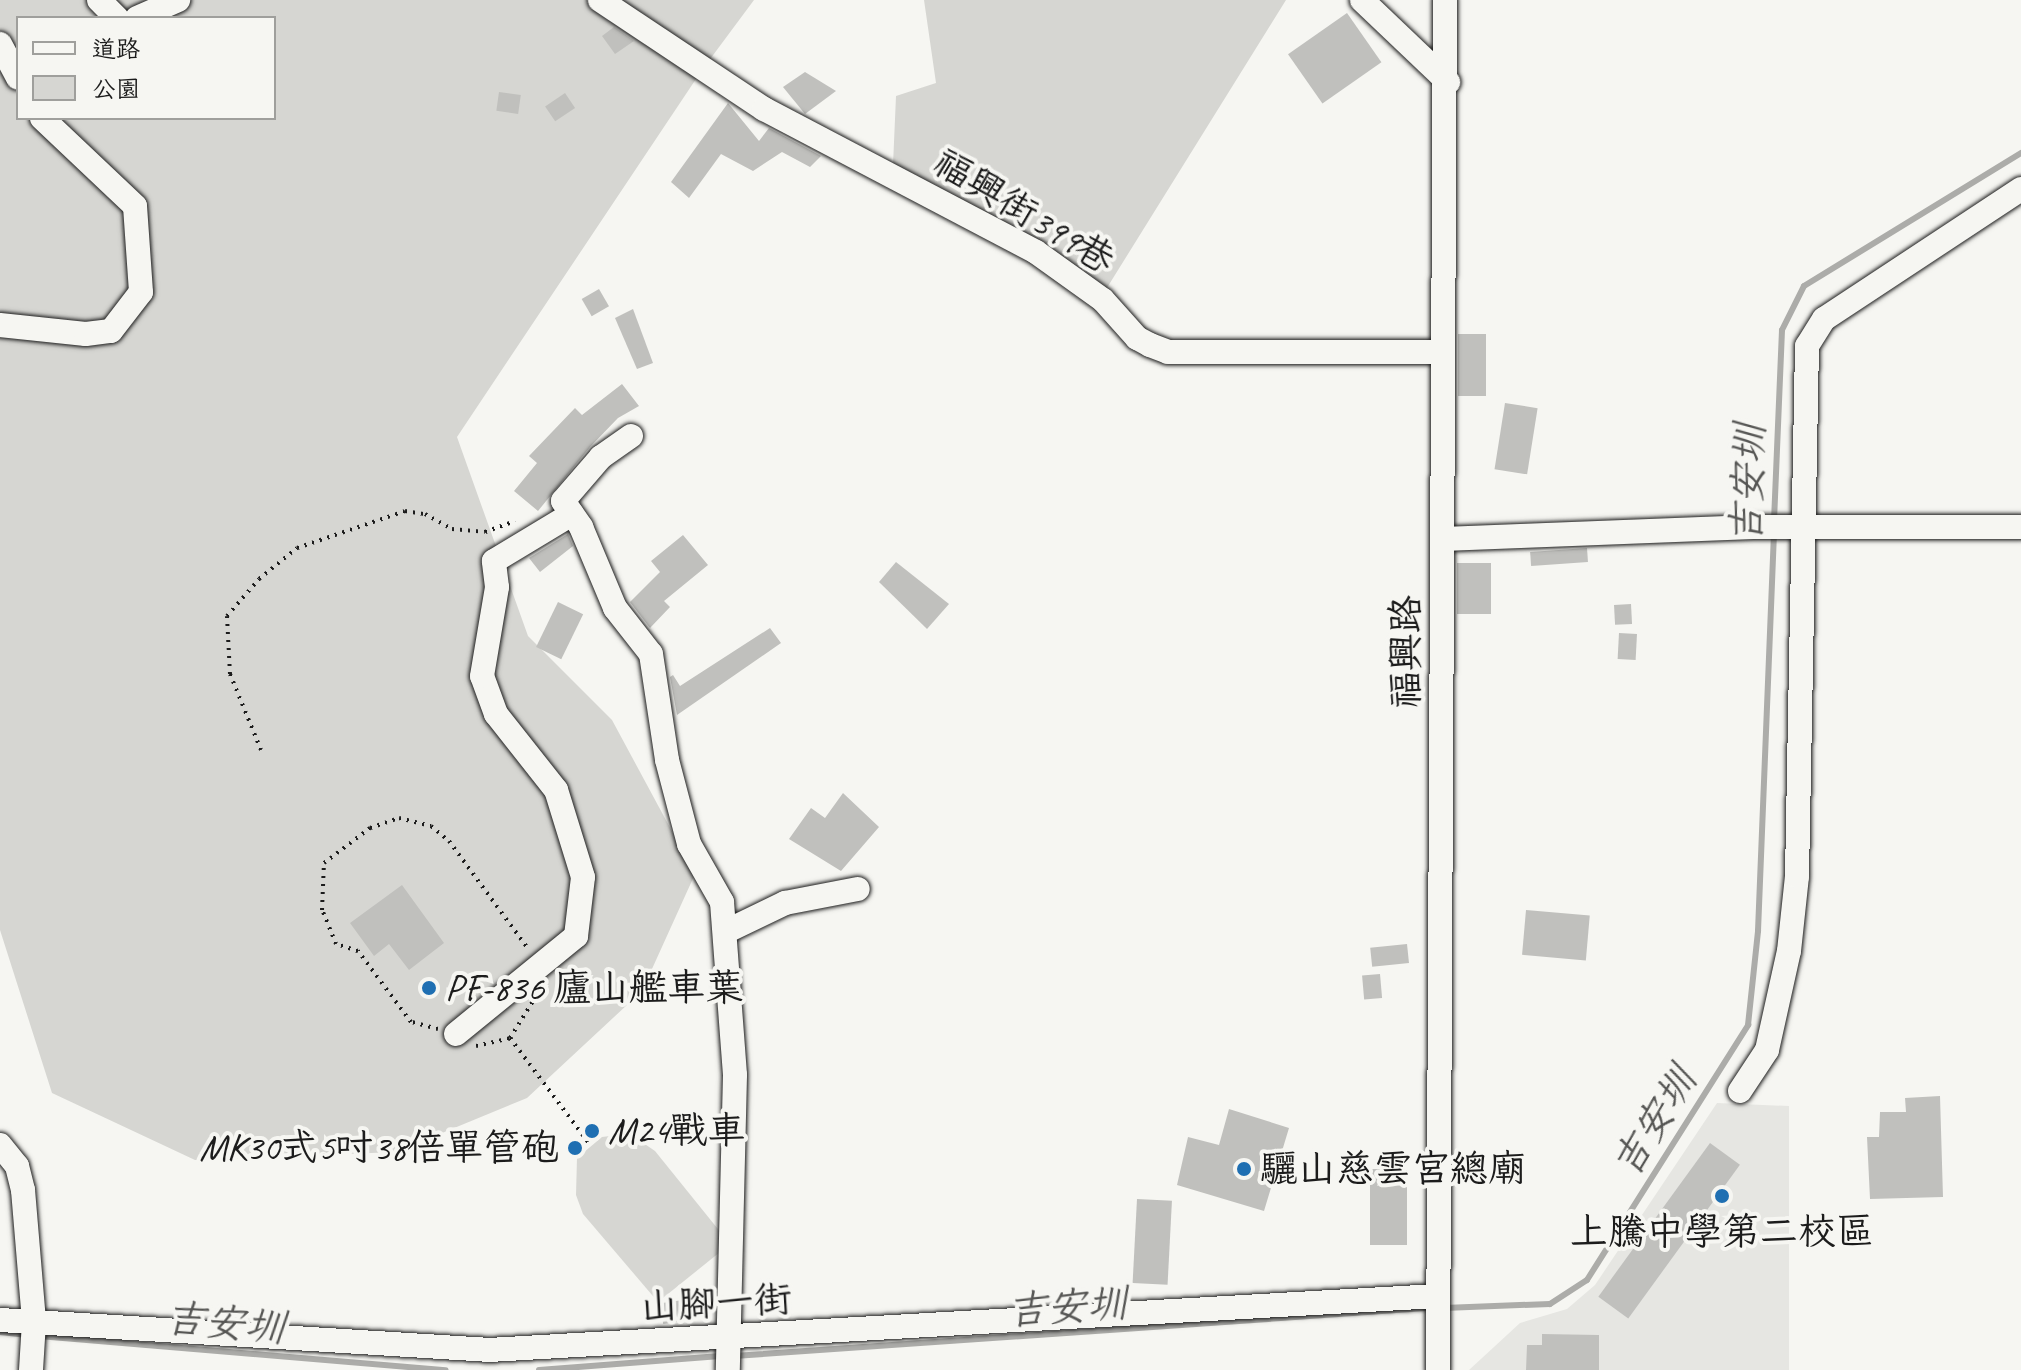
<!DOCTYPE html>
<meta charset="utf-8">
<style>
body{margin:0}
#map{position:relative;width:2021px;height:1370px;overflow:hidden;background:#f6f6f2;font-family:Caveat,"LXGW WenKai TC",sans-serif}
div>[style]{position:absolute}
.built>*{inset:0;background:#e6e6e2}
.green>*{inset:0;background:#d6d6d2}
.stream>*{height:6px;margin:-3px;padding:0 3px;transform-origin:3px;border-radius:3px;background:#acaca9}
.building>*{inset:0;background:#c0c0bd;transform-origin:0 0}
.path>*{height:4px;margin-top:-2px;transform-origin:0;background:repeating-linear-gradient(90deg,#1c1c1c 0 2px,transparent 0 8px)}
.roads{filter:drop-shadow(0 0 2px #1c1c1c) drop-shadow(0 0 2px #1c1c1c)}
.minor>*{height:24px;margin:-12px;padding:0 12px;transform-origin:12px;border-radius:12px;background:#f6f6f2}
.dots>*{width:22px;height:22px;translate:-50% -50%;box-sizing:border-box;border:4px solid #f6f6f2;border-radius:50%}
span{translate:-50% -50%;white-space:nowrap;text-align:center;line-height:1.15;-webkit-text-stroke:8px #f6f6f2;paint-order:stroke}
.street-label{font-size:38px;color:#1c1c1c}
.poi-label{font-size:38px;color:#1c1c1c}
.left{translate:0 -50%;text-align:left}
.right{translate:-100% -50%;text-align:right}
.water-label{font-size:40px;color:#565654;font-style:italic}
.legend{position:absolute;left:16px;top:16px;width:260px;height:104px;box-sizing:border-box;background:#f6f6f2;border:2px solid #9f9f9c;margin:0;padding:10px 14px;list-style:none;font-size:24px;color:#1c1c1c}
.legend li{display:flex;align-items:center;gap:16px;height:40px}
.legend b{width:40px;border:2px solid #9f9f9c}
</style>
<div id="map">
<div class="built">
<i style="clip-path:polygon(1717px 1103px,1789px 1106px,1789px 1370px,1469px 1370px,1520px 1323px,1567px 1309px,1595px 1285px)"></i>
</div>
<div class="green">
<i style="clip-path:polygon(evenodd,0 0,754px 0,702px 70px,457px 437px,528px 636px,612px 720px,695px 874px,642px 991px,527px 1098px,396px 1152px,195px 1160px,52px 1093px,0 930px,0 0,18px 18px,274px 18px,274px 118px,18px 118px,18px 18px)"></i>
<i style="clip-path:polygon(924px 0,1286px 0,1105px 291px,893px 165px,896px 96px,936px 83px)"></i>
<i style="clip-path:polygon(618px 1135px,633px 1136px,655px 1151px,730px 1244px,658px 1302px,583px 1214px,576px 1195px,577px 1158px,602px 1137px)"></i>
</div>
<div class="stream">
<i style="left:1774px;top:521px;width:191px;rotate:-87.6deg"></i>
<i style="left:1782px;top:330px;width:49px;rotate:-63.4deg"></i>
<i style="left:1804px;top:286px;width:255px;rotate:-31.5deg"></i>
<i style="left:1444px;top:1308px;width:106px;rotate:-2.2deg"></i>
<i style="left:1550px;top:1304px;width:44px;rotate:-33deg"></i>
<i style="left:1587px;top:1280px;width:302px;rotate:-57.7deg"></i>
<i style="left:1748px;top:1025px;width:95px;rotate:-83.9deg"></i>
<i style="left:1758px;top:931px;width:398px;rotate:-87.7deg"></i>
<i style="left:0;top:1332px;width:28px;rotate:6deg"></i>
<i style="left:39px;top:1336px;width:408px;rotate:4.8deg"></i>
<i style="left:734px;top:1356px;width:693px;rotate:-3.97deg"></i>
<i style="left:539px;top:1370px;width:185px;rotate:-4.4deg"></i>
</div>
<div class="building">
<i style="left:1347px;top:13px;width:60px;height:72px;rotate:55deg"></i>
<i style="clip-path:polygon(614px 27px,634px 41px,615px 54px,602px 36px)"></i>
<i style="clip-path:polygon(805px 72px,836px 91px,805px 114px,783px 87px)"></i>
<i style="left:499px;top:92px;width:22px;height:19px;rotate:8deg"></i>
<i style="left:565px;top:93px;width:18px;height:24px;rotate:56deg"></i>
<i style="clip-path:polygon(728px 103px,759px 141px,769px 128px,821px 156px,810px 167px,782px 152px,753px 171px,721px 154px,689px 198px,671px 182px)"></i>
<i style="left:599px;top:289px;width:20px;height:20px;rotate:60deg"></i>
<i style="clip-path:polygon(633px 309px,653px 363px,637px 369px,615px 318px)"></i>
<i style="left:1458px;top:334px;width:28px;height:62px"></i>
<i style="clip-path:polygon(622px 384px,639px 406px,618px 418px,590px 447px,538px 511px,514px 491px,537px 463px,529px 456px,575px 408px,582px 415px)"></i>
<i style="left:1505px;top:403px;width:33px;height:67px;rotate:9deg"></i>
<i style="clip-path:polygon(568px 534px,573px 546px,540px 572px,529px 558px)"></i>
<i style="clip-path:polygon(683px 535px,708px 565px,664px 601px,670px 607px,650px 628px,630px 602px,660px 572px,651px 561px)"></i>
<i style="left:1587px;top:548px;width:14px;height:57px;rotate:86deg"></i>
<i style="clip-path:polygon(896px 562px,949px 604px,927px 629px,879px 582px)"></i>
<i style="left:1457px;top:563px;width:34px;height:51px"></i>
<i style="left:558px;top:602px;width:28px;height:50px;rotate:26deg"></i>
<i style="left:1631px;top:604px;width:20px;height:17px;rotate:87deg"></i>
<i style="clip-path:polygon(770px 628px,781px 643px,677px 715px,670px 677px,673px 675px,680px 686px)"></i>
<i style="left:1619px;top:633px;width:18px;height:26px;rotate:3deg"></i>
<i style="clip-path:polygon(843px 793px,879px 827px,841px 871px,789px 839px,811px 808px,825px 818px)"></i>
<i style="clip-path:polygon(402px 885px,444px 943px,409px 970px,389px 944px,374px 956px,350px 923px)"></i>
<i style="left:1526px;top:910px;width:64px;height:45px;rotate:5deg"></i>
<i style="left:1407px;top:944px;width:19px;height:37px;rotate:84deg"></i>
<i style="left:1380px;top:974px;width:24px;height:18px;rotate:85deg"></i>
<i style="clip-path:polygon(1940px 1096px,1943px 1197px,1870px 1199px,1867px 1137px,1879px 1137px,1880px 1112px,1906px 1112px,1905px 1098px)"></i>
<i style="clip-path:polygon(1229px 1109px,1289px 1128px,1264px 1211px,1177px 1185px,1188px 1137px,1219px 1145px)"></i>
<i style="left:1710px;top:1143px;width:37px;height:190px;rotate:36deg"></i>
<i style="left:1370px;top:1169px;width:37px;height:76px"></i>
<i style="left:1137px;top:1199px;width:35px;height:84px;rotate:3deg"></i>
<i style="left:690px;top:1299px;width:21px;height:30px;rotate:82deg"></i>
<i style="clip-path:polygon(1542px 1334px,1599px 1335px,1599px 1370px,1526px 1370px,1527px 1345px,1542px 1345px)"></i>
</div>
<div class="path">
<i style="left:261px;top:750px;width:82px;rotate:-112.2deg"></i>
<i style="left:230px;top:674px;width:58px;rotate:-93deg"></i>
<i style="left:227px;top:616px;width:49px;rotate:-49.1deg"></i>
<i style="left:259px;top:579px;width:49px;rotate:-39.2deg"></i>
<i style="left:297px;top:548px;width:114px;rotate:-18.9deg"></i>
<i style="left:405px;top:511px;width:20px;rotate:9deg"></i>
<i style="left:425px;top:514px;width:31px;rotate:29deg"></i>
<i style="left:452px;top:529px;width:33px;rotate:5deg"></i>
<i style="left:485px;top:532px;width:32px;rotate:-20deg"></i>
<i style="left:438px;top:1029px;width:28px;rotate:-165deg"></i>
<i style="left:411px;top:1022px;width:89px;rotate:-126.7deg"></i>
<i style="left:358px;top:951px;width:23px;rotate:-162deg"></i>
<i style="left:336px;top:944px;width:37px;rotate:-112deg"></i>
<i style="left:322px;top:910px;width:47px;rotate:-87.6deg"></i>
<i style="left:324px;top:863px;width:58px;rotate:-37.3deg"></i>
<i style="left:370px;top:828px;width:31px;rotate:-19deg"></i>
<i style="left:399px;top:818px;width:33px;rotate:14deg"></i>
<i style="left:431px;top:826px;width:23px;rotate:40deg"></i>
<i style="left:449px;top:841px;width:135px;rotate:53.7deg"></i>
<i style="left:510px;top:1038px;width:44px;rotate:-58.1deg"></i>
<i style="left:476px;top:1046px;width:35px;rotate:-13deg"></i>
<i style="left:510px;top:1038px;width:135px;rotate:53.1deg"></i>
</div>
<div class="roads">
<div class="minor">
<i style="left:99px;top:0;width:25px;rotate:45deg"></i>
<i style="left:600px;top:0;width:197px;rotate:33.6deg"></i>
<i style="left:764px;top:109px;width:307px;rotate:27.7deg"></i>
<i style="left:1036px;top:252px;width:82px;rotate:35.6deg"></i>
<i style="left:1103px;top:300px;width:51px;rotate:48.2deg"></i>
<i style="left:1137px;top:338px;width:15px;rotate:28deg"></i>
<i style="left:1150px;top:345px;width:19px;rotate:21deg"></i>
<i style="left:1168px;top:352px;width:274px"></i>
<i style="left:1362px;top:0;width:119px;rotate:43.6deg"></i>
<i style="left:137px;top:18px;width:45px;rotate:-23.7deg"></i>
<i style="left:0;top:44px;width:38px;rotate:62deg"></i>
<i style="left:0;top:325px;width:86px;rotate:6deg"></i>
<i style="left:86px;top:334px;width:25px;rotate:-7deg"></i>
<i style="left:111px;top:331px;width:49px;rotate:-52.4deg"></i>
<i style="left:141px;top:292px;width:86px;rotate:-94deg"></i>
<i style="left:135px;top:206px;width:128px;rotate:-136.6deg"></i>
<i style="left:631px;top:436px;width:37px;rotate:145deg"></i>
<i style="left:601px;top:457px;width:58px;rotate:130.8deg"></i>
<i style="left:563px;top:501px;width:32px;rotate:55deg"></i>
<i style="left:581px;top:527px;width:88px;rotate:67.2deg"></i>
<i style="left:615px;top:608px;width:58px;rotate:52deg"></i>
<i style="left:651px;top:654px;width:107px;rotate:81.4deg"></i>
<i style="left:667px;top:760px;width:87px;rotate:75.3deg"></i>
<i style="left:689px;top:844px;width:67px;rotate:60.4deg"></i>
<i style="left:722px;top:902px;width:173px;rotate:85.7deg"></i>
<i style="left:735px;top:1075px;width:295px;rotate:91.4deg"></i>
<i style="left:1443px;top:539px;width:310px;rotate:-2.2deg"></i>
<i style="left:1753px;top:527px;width:268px"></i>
<i style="left:725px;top:932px;width:67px;rotate:-25.8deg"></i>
<i style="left:785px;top:903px;width:74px;rotate:-10.9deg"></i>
<i style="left:456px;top:1034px;width:155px;rotate:-39.2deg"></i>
<i style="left:576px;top:936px;width:59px;rotate:-83.2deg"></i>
<i style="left:583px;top:877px;width:91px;rotate:-107.2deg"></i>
<i style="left:556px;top:790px;width:97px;rotate:-128.3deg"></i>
<i style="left:496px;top:714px;width:40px;rotate:-110.2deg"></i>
<i style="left:482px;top:676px;width:90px;rotate:-80.4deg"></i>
<i style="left:497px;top:587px;width:26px;rotate:-97deg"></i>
<i style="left:494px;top:561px;width:91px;rotate:-31.1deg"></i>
<i style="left:1740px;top:1091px;width:49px;rotate:-56.6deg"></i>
<i style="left:1767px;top:1050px;width:101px;rotate:-77.5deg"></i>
<i style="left:1789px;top:951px;width:75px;rotate:-83.9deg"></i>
<i style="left:1797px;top:876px;width:530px;rotate:-88.92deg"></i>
<i style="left:1807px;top:346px;width:32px;rotate:-58deg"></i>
<i style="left:1824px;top:319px;width:236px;rotate:-33.4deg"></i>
<i style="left:0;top:1145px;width:27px;rotate:51deg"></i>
<i style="left:17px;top:1166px;width:25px;rotate:76deg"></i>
<i style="left:23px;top:1190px;width:132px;rotate:85.2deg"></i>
<i style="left:34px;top:1322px;width:48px;rotate:93.6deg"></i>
<i style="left:0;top:1320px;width:490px;rotate:3.5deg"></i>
<i style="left:489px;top:1350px;width:949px;rotate:-3.26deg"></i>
<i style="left:1438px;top:1370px;width:1370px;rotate:-89.71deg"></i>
</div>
</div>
<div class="dots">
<i style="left:429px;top:988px;background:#1f6fb2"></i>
<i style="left:592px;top:1131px;background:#1f6fb2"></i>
<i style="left:575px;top:1148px;background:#1f6fb2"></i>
<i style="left:1244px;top:1169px;background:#1f6fb2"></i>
<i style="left:1722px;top:1196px;background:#1f6fb2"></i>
</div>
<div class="street-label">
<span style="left:1024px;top:211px;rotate:31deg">福興街399巷</span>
<span style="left:1406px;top:652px;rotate:-90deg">福興路</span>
<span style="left:716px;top:1303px;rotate:-3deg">山腳一街</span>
</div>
<div class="poi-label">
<span class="left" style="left:445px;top:988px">PF-836 廬山艦車葉</span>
<span class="left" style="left:608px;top:1131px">M24戰車</span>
<span class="right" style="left:559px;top:1148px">MK30式5吋38倍單管砲</span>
<span class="left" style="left:1260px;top:1169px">驪山慈雲宮總廟</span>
<span style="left:1722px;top:1232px">上騰中學第二校區</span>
</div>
<div class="water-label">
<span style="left:1748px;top:484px;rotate:-88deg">吉安圳</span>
<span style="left:1654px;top:1122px;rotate:-58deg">吉安圳</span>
<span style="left:1067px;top:1307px;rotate:-4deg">吉安圳</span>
<span style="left:225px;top:1323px;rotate:5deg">吉安圳</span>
</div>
<ul class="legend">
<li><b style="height:10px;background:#f6f6f2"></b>道路</li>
<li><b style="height:22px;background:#d6d6d2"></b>公園</li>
</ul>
</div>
